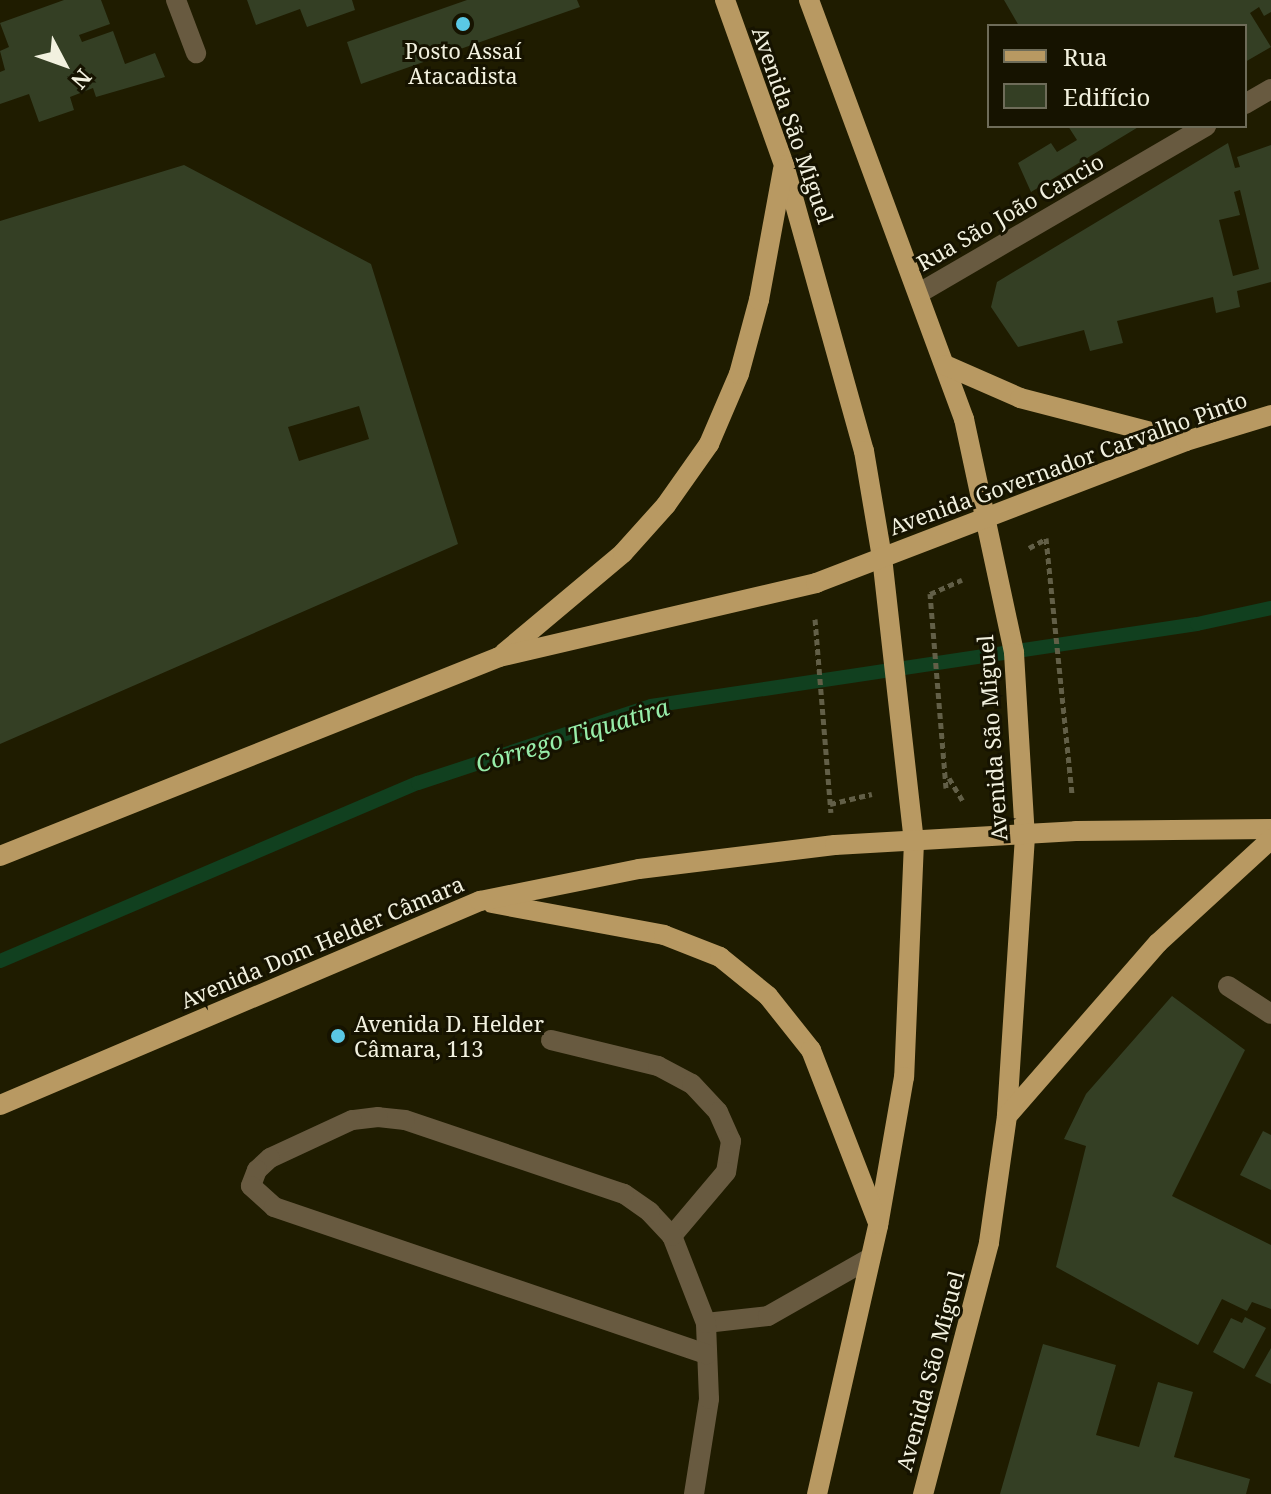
<!DOCTYPE html>
<meta charset="utf-8">
<style>
body{margin:0}
#map{position:relative;width:1271px;height:1494px;overflow:hidden;background:#1f1c00;font-family:"Noto Serif",serif}
div>[style]{position:absolute}
.stream>*{height:14px;margin:-7px;padding:0 7px;transform-origin:7px;border-radius:7px;background:#11401f}
.building>*{inset:0;background:#343f24}
.path>*{height:5px;margin-top:-2.5px;transform-origin:0;background:repeating-linear-gradient(90deg,#625f47 0 6px,transparent 0 10px)}
.minor>*{height:20px;margin:-10px;padding:0 10px;transform-origin:10px;border-radius:10px;background:#685a40}
.major>*{height:20px;margin:-10px;padding:0 10px;transform-origin:10px;border-radius:10px;background:#b89962}
.dots>*{width:22px;height:22px;translate:-50% -50%;box-sizing:border-box;border:4px solid #161300;border-radius:50%}
span{translate:-50% -50%;white-space:nowrap;text-align:center;line-height:1.15;-webkit-text-stroke:6px #161300;paint-order:stroke}
.poi-label{font-size:22px;color:#f2f1df}
.left{translate:0 -50%;text-align:left}
.street-label{font-size:22px;color:#f2f1df}
.water-label{font-size:24px;color:#97eda9;font-style:italic}
.legend{position:absolute;left:987px;top:24px;width:260px;height:104px;box-sizing:border-box;background:#161300;border:2px solid #6e6c59;margin:0;padding:10px 14px;list-style:none;font-size:24px;color:#f2f1df}
.legend li{display:flex;align-items:center;gap:16px;height:40px}
.legend b{width:40px;border:2px solid #6e6c59}
.north{position:absolute;left:24px;top:24px;width:80px;height:80px;-webkit-text-stroke:6px #161300;paint-order:stroke;rotate:131deg;font-size:22px;font-weight:700;line-height:32px;text-align:center;color:#f2f1df}
.north::after{content:'';display:block;margin:auto;width:28px;height:36px;background:#f2f1df;clip-path:polygon(50% 0,100% 100%,50% 72%,0 100%)}
</style>
<div id="map">
<div class="stream">
<i style="left:0;top:961px;width:454px;rotate:-23.1deg"></i>
<i style="left:418px;top:783px;width:245px;rotate:-18.3deg"></i>
<i style="left:651px;top:706px;width:552px;rotate:-8.54deg"></i>
<i style="left:1197px;top:624px;width:76px;rotate:-12.2deg"></i>
</div>
<div class="building">
<i style="clip-path:polygon(64px 0,101px 0,110px 24px,79px 35px,82px 42px,113px 31px,125px 64px,155px 53px,165px 77px,96px 97px,93px 88px,70px 97px,74px 110px,39px 122px,29px 94px,0 104px,0 72px,5px 70px,0 51px,9px 47px,0 23px)"></i>
<i style="clip-path:polygon(247px 0,352px 0,355px 10px,307px 27px,300px 9px,256px 25px)"></i>
<i style="clip-path:polygon(467px 0,577px 0,580px 7px,361px 84px,347px 42px)"></i>
<i style="clip-path:polygon(1004px 0,1271px 0,1271px 12px,1264px 16px,1259px 7px,1250px 13px,1271px 47px,1245px 62px,1245px 26px,1019px 26px)"></i>
<i style="clip-path:polygon(1068px 126px,1140px 126px,1031px 192px,1018px 163px,1051px 143px,1057px 152px,1077px 140px)"></i>
<i style="clip-path:polygon(evenodd,1228px 143px,1235px 168px,1240px 167px,1237px 157px,1271px 145px,1271px 282px,1237px 291px,1240px 307px,1216px 313px,1213px 297px,1117px 321px,1123px 343px,1090px 351px,1084px 330px,1018px 347px,991px 307px,997px 282px,1228px 143px,1240px 190px,1259px 269px,1233px 276px,1219px 220px,1240px 215px,1234px 192px,1240px 190px)"></i>
<i style="clip-path:polygon(evenodd,184px 165px,371px 264px,458px 544px,0 744px,0 221px,184px 165px,359px 406px,369px 439px,299px 461px,288px 427px,359px 406px)"></i>
<i style="clip-path:polygon(1172px 996px,1245px 1050px,1172px 1196px,1271px 1245px,1271px 1309px,1252px 1302px,1247px 1311px,1222px 1299px,1198px 1345px,1056px 1267px,1086px 1146px,1064px 1139px,1086px 1094px)"></i>
<i style="clip-path:polygon(1263px 1131px,1271px 1135px,1271px 1190px,1240px 1175px)"></i>
<i style="clip-path:polygon(1245px 1317px,1266px 1328px,1244px 1369px,1213px 1352px,1231px 1318px,1242px 1323px)"></i>
<i style="clip-path:polygon(1043px 1344px,1116px 1365px,1096px 1435px,1139px 1447px,1158px 1382px,1193px 1392px,1174px 1457px,1250px 1479px,1246px 1494px,1000px 1494px)"></i>
<i style="clip-path:polygon(1271px 1348px,1271px 1384px,1255px 1376px)"></i>
</div>
<div class="path">
<i style="left:1046px;top:538px;width:257px;rotate:84.2deg"></i>
<i style="left:1029px;top:548px;width:19px;rotate:-28deg"></i>
<i style="left:815px;top:619px;width:194px;rotate:85.3deg"></i>
<i style="left:949px;top:778px;width:26px;rotate:59deg"></i>
<i style="left:946px;top:788px;width:195px;rotate:-94.7deg"></i>
<i style="left:930px;top:594px;width:35px;rotate:-24deg"></i>
<i style="left:830px;top:804px;width:43px;rotate:-13.4deg"></i>
</div>
<div class="minor">
<i style="left:176px;top:0;width:57px;rotate:69.3deg"></i>
<i style="left:1245px;top:104px;width:30px;rotate:-30deg"></i>
<i style="left:921px;top:292px;width:330px;rotate:-30.2deg"></i>
<i style="left:1228px;top:986px;width:51px;rotate:33.1deg"></i>
<i style="left:551px;top:1040px;width:110px;rotate:13.7deg"></i>
<i style="left:658px;top:1066px;width:38px;rotate:28deg"></i>
<i style="left:692px;top:1084px;width:38px;rotate:47deg"></i>
<i style="left:718px;top:1112px;width:32px;rotate:66deg"></i>
<i style="left:731px;top:1141px;width:31px;rotate:99deg"></i>
<i style="left:726px;top:1172px;width:84px;rotate:130.2deg"></i>
<i style="left:706px;top:1323px;width:62px;rotate:-6.4deg"></i>
<i style="left:768px;top:1316px;width:117px;rotate:-29.6deg"></i>
<i style="left:694px;top:1494px;width:96px;rotate:-81deg"></i>
<i style="left:709px;top:1399px;width:76px;rotate:-92.3deg"></i>
<i style="left:706px;top:1323px;width:93px;rotate:-111.3deg"></i>
<i style="left:672px;top:1236px;width:33px;rotate:-133deg"></i>
<i style="left:650px;top:1212px;width:32px;rotate:-145deg"></i>
<i style="left:624px;top:1194px;width:231px;rotate:-161.3deg"></i>
<i style="left:405px;top:1120px;width:27px;rotate:-174deg"></i>
<i style="left:378px;top:1117px;width:26px;rotate:173deg"></i>
<i style="left:352px;top:1120px;width:90px;rotate:155.1deg"></i>
<i style="left:270px;top:1158px;width:18px;rotate:137deg"></i>
<i style="left:257px;top:1170px;width:17px;rotate:111deg"></i>
<i style="left:251px;top:1186px;width:31px;rotate:42deg"></i>
<i style="left:274px;top:1207px;width:457px;rotate:18.8deg"></i>
</div>
<div class="major">
<i style="left:725px;top:0;width:175px;rotate:70.3deg"></i>
<i style="left:784px;top:165px;width:297px;rotate:74.4deg"></i>
<i style="left:864px;top:451px;width:108px;rotate:80.4deg"></i>
<i style="left:882px;top:557px;width:287px;rotate:83.6deg"></i>
<i style="left:914px;top:842px;width:235px;rotate:92.4deg"></i>
<i style="left:904px;top:1077px;width:151px;rotate:99.9deg"></i>
<i style="left:878px;top:1226px;width:275px;rotate:102.8deg"></i>
<i style="left:809px;top:0;width:447px;rotate:69.7deg"></i>
<i style="left:964px;top:419px;width:239px;rotate:77.9deg"></i>
<i style="left:1014px;top:653px;width:183px;rotate:86.6deg"></i>
<i style="left:1025px;top:836px;width:281px;rotate:93.7deg"></i>
<i style="left:1007px;top:1116px;width:128px;rotate:98.1deg"></i>
<i style="left:989px;top:1243px;width:260px;rotate:104.7deg"></i>
<i style="left:945px;top:365px;width:82px;rotate:23.7deg"></i>
<i style="left:1020px;top:398px;width:171px;rotate:14.5deg"></i>
<i style="left:504px;top:653px;width:155px;rotate:-40deg"></i>
<i style="left:623px;top:553px;width:64px;rotate:-48.1deg"></i>
<i style="left:666px;top:505px;width:75px;rotate:-54.8deg"></i>
<i style="left:709px;top:444px;width:76px;rotate:-66.8deg"></i>
<i style="left:739px;top:374px;width:77px;rotate:-74.9deg"></i>
<i style="left:759px;top:300px;width:133px;rotate:-79.6deg"></i>
<i style="left:0;top:856px;width:537px;rotate:-21.74deg"></i>
<i style="left:499px;top:657px;width:326px;rotate:-13.1deg"></i>
<i style="left:816px;top:583px;width:396px;rotate:-21deg"></i>
<i style="left:1186px;top:441px;width:89px;rotate:-17deg"></i>
<i style="left:492px;top:903px;width:175px;rotate:10.5deg"></i>
<i style="left:664px;top:935px;width:60px;rotate:21.4deg"></i>
<i style="left:720px;top:957px;width:62px;rotate:39.1deg"></i>
<i style="left:768px;top:996px;width:69px;rotate:51.5deg"></i>
<i style="left:811px;top:1050px;width:186px;rotate:68.8deg"></i>
<i style="left:0;top:1105px;width:522px;rotate:-23.03deg"></i>
<i style="left:480px;top:901px;width:162px;rotate:-11.4deg"></i>
<i style="left:639px;top:869px;width:197px;rotate:-7deg"></i>
<i style="left:835px;top:845px;width:241px;rotate:-3.3deg"></i>
<i style="left:1076px;top:831px;width:195px;rotate:-0.6deg"></i>
<i style="left:1007px;top:1116px;width:230px;rotate:-48.9deg"></i>
<i style="left:1158px;top:943px;width:154px;rotate:-42.6deg"></i>
</div>
<div class="dots">
<i style="left:463px;top:24px;background:#5ac8e5"></i>
<i style="left:338px;top:1036px;background:#5ac8e5"></i>
</div>
<div class="poi-label">
<span style="left:463px;top:63px">Posto Assaí<br>Atacadista</span>
<span class="left" style="left:354px;top:1036px">Avenida D. Helder<br>Câmara, 113</span>
</div>
<div class="street-label">
<span style="left:793px;top:125px;rotate:71deg">Avenida São Miguel</span>
<span style="left:1010px;top:212px;rotate:-30deg">Rua São João Cancio</span>
<span style="left:1068px;top:463px;rotate:-20deg">Avenida Governador Carvalho Pinto</span>
<span style="left:992px;top:738px;rotate:-94deg">Avenida São Miguel</span>
<span style="left:322px;top:942px;rotate:-23deg">Avenida Dom Helder Câmara</span>
<span style="left:930px;top:1371px;rotate:-75deg">Avenida São Miguel</span>
</div>
<div class="water-label">
<span style="left:572px;top:735px;rotate:-17deg">Córrego Tiquatira</span>
</div>
<ul class="legend">
<li><b style="height:10px;background:#b89962"></b>Rua</li>
<li><b style="height:22px;background:#343f24"></b>Edifício</li>
</ul>
<div class="north">N</div>
</div>
